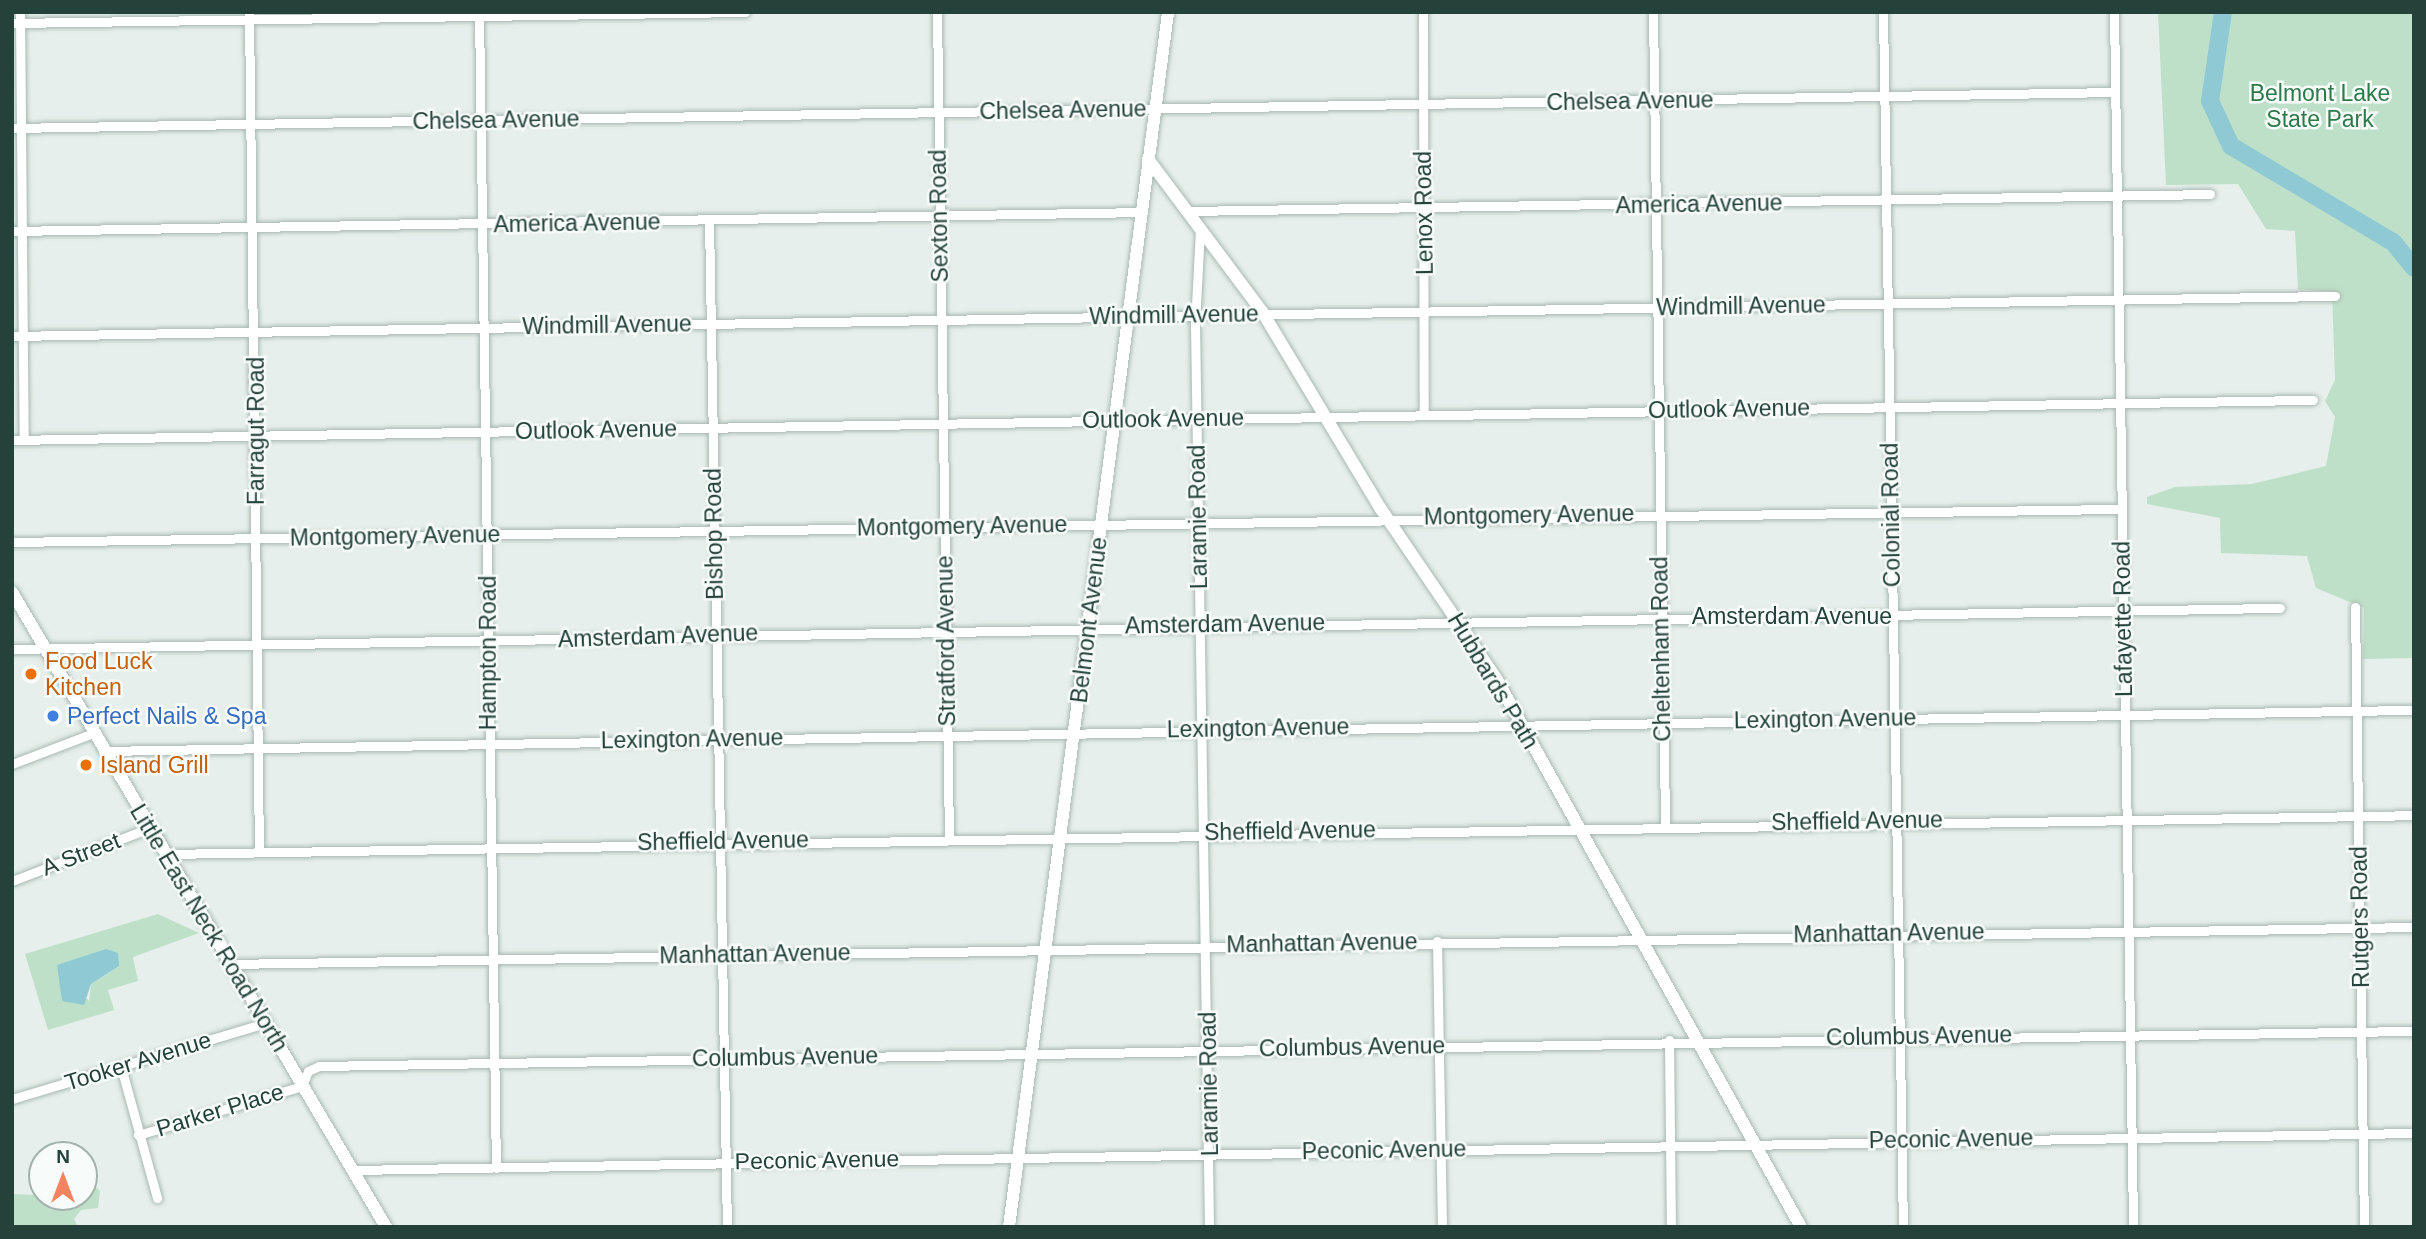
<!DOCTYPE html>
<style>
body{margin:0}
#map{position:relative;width:2426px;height:1239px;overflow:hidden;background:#e6efeb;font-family:Helvetica,sans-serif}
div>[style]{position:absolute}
.green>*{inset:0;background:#bfe0c8}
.water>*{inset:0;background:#8ec9d4}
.river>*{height:18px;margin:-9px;padding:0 9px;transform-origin:9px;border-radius:9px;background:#8ec9d4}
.roads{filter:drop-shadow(0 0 2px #a8b8b2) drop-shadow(0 0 2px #a8b8b2)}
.street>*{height:9px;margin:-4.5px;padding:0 4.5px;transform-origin:4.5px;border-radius:4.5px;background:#fff}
.secondary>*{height:12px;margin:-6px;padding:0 6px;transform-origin:6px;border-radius:6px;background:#fff}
.dots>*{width:19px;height:19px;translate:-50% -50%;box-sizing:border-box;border:4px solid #f7fbf9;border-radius:50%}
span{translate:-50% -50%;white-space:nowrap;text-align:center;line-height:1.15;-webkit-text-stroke:5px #f7fbf9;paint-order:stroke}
.park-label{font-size:23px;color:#2d7a4b}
.street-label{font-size:23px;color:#24423a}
.food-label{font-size:23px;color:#c56008}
.left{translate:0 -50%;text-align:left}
.shop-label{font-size:23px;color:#366cbe}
.frame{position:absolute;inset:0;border:14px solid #24423a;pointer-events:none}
.north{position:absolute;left:28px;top:1141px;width:70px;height:70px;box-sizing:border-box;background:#f7fbf9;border:2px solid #a3b1ad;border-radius:50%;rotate:0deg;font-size:19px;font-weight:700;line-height:28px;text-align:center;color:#24423a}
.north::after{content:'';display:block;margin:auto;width:24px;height:32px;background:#f4845f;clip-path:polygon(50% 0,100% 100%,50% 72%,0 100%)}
</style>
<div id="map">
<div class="green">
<i style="clip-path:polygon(2158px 12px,2414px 12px,2414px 658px,2363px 659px,2364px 608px,2316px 588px,2307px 556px,2221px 553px,2220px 518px,2147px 504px,2147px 497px,2175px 487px,2252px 484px,2326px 466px,2335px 417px,2325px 401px,2335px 380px,2332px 292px,2298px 289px,2295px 231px,2266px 229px,2238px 184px,2166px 185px)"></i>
<i style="clip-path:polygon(evenodd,158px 914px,199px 933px,133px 957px,138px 981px,108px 990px,114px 1010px,48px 1030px,25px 954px,158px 914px,63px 964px,113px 970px,91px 984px,89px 1001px,57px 965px,63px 964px)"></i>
<i style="clip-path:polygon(84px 1176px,100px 1191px,98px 1208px,81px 1210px,74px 1219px,78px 1227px,12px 1227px,12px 1194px,84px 1197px)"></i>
</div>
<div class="water">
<i style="clip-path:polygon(106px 949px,118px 953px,119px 966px,91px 984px,84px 1005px,62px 1001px,57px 965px)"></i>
</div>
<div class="river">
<i style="left:2223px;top:12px;width:90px;rotate:98.3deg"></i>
<i style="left:2210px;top:101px;width:50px;rotate:65deg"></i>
<i style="left:2231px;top:146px;width:188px;rotate:30.7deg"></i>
<i style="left:2393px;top:242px;width:33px;rotate:51deg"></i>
</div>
<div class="roads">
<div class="street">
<i style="left:20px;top:12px;width:428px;rotate:89.5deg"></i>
<i style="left:249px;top:12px;width:839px;rotate:89.32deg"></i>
<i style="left:479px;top:12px;width:1156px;rotate:89.16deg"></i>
<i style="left:937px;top:12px;width:824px;rotate:89.17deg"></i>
<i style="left:1423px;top:12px;width:401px;rotate:89.9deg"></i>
<i style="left:1653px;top:12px;width:811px;rotate:89.15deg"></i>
<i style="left:1883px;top:12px;width:1215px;rotate:89.06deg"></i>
<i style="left:2114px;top:12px;width:1215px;rotate:89.1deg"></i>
<i style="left:12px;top:23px;width:733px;rotate:-0.86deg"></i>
<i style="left:12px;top:128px;width:2102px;rotate:-0.98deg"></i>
<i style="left:1188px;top:211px;width:1022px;rotate:-0.95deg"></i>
<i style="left:709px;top:219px;width:1008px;rotate:88.98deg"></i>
<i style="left:1200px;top:229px;width:95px;rotate:93deg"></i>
<i style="left:1195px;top:324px;width:903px;rotate:89.11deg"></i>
<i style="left:12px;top:231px;width:1129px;rotate:-0.96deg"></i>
<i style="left:12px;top:336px;width:2323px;rotate:-0.99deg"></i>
<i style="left:12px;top:440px;width:2301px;rotate:-1deg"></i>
<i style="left:12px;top:542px;width:2109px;rotate:-0.9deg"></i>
<i style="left:2355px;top:607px;width:620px;rotate:89.17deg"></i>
<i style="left:12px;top:649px;width:2268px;rotate:-1.04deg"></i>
<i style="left:103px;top:751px;width:2311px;rotate:-1.02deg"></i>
<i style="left:12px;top:764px;width:87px;rotate:-20.9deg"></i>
<i style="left:167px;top:854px;width:2247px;rotate:-0.99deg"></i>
<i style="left:12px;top:881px;width:147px;rotate:-21.1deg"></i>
<i style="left:1437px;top:941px;width:286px;rotate:89deg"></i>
<i style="left:230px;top:964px;width:2184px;rotate:-0.97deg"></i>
<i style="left:1669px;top:1040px;width:187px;rotate:89.4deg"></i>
<i style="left:121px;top:1067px;width:136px;rotate:74.6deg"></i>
<i style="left:12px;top:1099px;width:264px;rotate:-16.7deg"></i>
<i style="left:138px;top:1135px;width:171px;rotate:-16.6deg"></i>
<i style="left:302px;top:1086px;width:16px;rotate:-68deg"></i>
<i style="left:308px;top:1071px;width:12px;rotate:-24deg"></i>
<i style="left:319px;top:1066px;width:2095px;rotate:-0.96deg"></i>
<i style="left:354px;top:1170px;width:2060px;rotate:-1.03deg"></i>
</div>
<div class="secondary">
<i style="left:1148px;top:159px;width:192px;rotate:53.2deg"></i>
<i style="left:1263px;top:313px;width:229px;rotate:59deg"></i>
<i style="left:1381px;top:509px;width:204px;rotate:55.8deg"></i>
<i style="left:1496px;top:678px;width:628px;rotate:60.95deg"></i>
<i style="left:12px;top:592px;width:737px;rotate:59.5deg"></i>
<i style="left:1009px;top:1227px;width:1225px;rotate:-82.54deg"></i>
</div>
</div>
<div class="dots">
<i style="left:31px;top:674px;background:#e8710a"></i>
<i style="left:53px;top:716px;background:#3f7fe0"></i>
<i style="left:86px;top:765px;background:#e8710a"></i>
</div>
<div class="park-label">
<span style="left:2320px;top:106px">Belmont Lake<br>State Park</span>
</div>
<div class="street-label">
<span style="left:1630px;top:101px;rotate:-1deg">Chelsea Avenue</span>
<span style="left:1063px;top:110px;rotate:-1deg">Chelsea Avenue</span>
<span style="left:496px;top:120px;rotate:-1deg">Chelsea Avenue</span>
<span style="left:1699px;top:204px;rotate:-1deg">America Avenue</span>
<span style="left:1424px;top:213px;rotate:-91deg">Lenox Road</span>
<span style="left:939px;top:216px;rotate:-91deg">Sexton Road</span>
<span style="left:577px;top:223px;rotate:-1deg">America Avenue</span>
<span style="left:1741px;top:306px;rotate:-1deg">Windmill Avenue</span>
<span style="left:1174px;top:315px;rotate:-1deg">Windmill Avenue</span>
<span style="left:607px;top:325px;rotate:-1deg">Windmill Avenue</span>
<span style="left:1729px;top:409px;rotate:-1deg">Outlook Avenue</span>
<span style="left:1163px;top:419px;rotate:-1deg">Outlook Avenue</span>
<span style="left:596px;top:430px;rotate:-1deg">Outlook Avenue</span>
<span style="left:256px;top:431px;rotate:-90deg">Farragut Road</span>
<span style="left:1529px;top:515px;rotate:-1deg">Montgomery Avenue</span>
<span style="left:1891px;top:515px;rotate:-91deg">Colonial Road</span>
<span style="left:1198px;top:517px;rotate:-91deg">Laramie Road</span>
<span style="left:962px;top:526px;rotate:-1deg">Montgomery Avenue</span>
<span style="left:714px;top:534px;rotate:-91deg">Bishop Road</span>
<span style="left:395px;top:536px;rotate:-1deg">Montgomery Avenue</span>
<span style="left:1792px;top:616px">Amsterdam Avenue</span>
<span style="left:2123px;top:619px;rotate:-91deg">Lafayette Road</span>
<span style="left:1089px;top:620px;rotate:-83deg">Belmont Avenue</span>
<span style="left:1225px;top:624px;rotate:-1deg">Amsterdam Avenue</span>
<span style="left:658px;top:636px;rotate:-2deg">Amsterdam Avenue</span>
<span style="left:946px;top:641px;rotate:-91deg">Stratford Avenue</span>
<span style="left:1661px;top:649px;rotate:-91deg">Cheltenham Road</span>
<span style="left:488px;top:653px;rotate:-90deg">Hampton Road</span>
<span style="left:1493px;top:681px;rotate:59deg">Hubbards Path</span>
<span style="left:1825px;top:719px;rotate:-1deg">Lexington Avenue</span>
<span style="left:1258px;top:728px;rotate:-1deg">Lexington Avenue</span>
<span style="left:692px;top:739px;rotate:-1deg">Lexington Avenue</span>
<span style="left:1857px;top:821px;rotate:-1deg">Sheffield Avenue</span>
<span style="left:1290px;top:831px;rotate:-1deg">Sheffield Avenue</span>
<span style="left:723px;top:841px;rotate:-1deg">Sheffield Avenue</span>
<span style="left:81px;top:854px;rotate:-21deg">A Street</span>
<span style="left:2360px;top:917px;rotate:-91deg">Rutgers Road</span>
<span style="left:209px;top:928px;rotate:59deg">Little East Neck Road North</span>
<span style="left:1889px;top:933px;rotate:-1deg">Manhattan Avenue</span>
<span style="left:1322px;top:943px;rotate:-1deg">Manhattan Avenue</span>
<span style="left:755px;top:954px;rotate:-1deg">Manhattan Avenue</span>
<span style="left:1919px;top:1036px;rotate:-1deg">Columbus Avenue</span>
<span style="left:1352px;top:1047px;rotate:-1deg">Columbus Avenue</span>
<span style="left:785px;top:1057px;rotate:-1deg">Columbus Avenue</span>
<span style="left:138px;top:1061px;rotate:-17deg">Tooker Avenue</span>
<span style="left:1209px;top:1084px;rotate:-91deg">Laramie Road</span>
<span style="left:220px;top:1110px;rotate:-17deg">Parker Place</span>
<span style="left:1951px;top:1139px;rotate:-1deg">Peconic Avenue</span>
<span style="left:1384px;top:1150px;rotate:-1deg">Peconic Avenue</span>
<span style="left:817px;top:1160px;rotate:-1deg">Peconic Avenue</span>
</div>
<div class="food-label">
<span class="left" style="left:45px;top:674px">Food Luck<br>Kitchen</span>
<span class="left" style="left:100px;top:765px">Island Grill</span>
</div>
<div class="shop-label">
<span class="left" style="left:67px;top:716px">Perfect Nails &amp; Spa</span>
</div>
<div class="frame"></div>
<div class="north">N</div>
</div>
